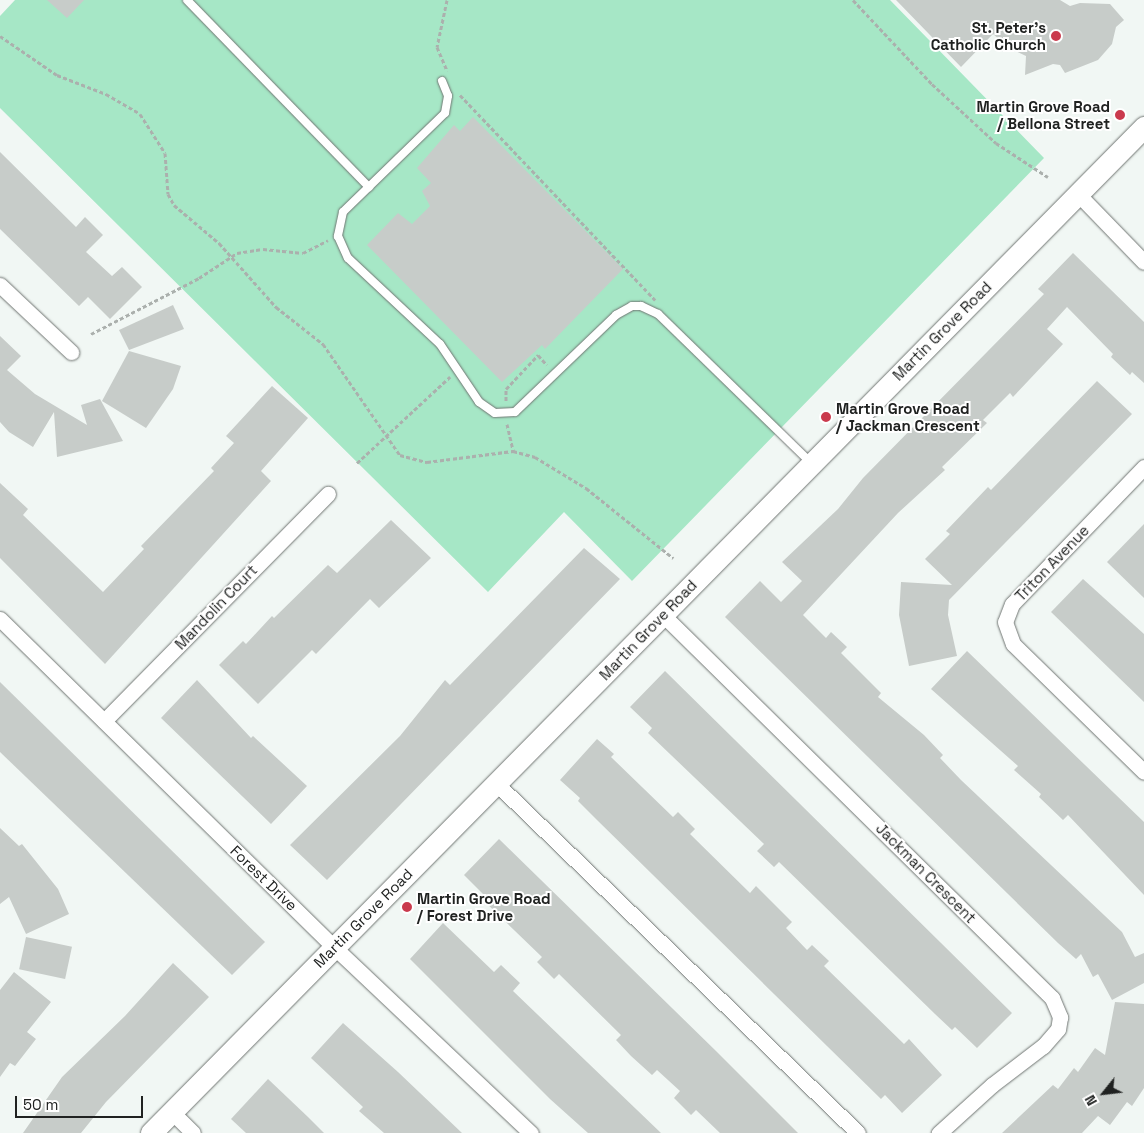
<!DOCTYPE html>
<style>
body{margin:0}
#map{position:relative;width:1144px;height:1133px;overflow:hidden;background:#f1f7f4;font-family:"Space Grotesk",sans-serif}
div>[style]{position:absolute}
.green>*{inset:0;background:#a6e7c6}
.building>*{inset:0;background:#c7ccc9;transform-origin:0 0}
.path>*{height:3px;margin-top:-1.5px;transform-origin:0;background:repeating-linear-gradient(90deg,#abb0ad 0 4px,transparent 0 6.5px)}
.roads{filter:drop-shadow(0 0 1px #707572) drop-shadow(0 0 1px #707572)}
.lane>*{height:8px;margin:-4px;padding:0 4px;transform-origin:4px;border-radius:4px;background:#fff}
.street>*{height:15px;margin:-7.5px;padding:0 7.5px;transform-origin:7.5px;border-radius:7.5px;background:#fff}
.secondary>*{height:21px;margin:-10.5px;padding:0 10.5px;transform-origin:10.5px;border-radius:10.5px;background:#fff}
.dots>*{width:14px;height:14px;translate:-50% -50%;box-sizing:border-box;border:2px solid #fff;border-radius:50%}
span{translate:-50% -50%;white-space:nowrap;text-align:center;line-height:1.15;-webkit-text-stroke:4px #fff;paint-order:stroke}
.poi-label{font-size:15px;color:#202221;font-weight:700}
.right{translate:-100% -50%;text-align:right}
.left{translate:0 -50%;text-align:left}
.street-label{font-size:15px;color:#202221}
.north{position:absolute;left:1079px;top:1068px;width:50px;height:50px;-webkit-text-stroke:4px #fff;paint-order:stroke;rotate:241deg;font-size:14px;font-weight:700;line-height:20px;text-align:center;color:#202221}
.north::after{content:'';display:block;margin:auto;width:18px;height:22px;background:#202221;clip-path:polygon(50% 0,100% 100%,50% 72%,0 100%)}
.scale{position:absolute;left:15px;top:1096px;width:128px;height:22px;box-sizing:border-box;border:2px solid #202221;border-top:0;padding-left:6px;font-size:15px;line-height:18px;white-space:nowrap;color:#202221;-webkit-text-stroke:4px #fff;paint-order:stroke}
</style>
<div id="map">
<div class="green">
<i style="clip-path:polygon(15px 0,890px 0,1044px 158px,632px 581px,564px 512px,488px 592px,0 108px,0 16px)"></i>
</div>
<div class="building">
<i style="clip-path:polygon(47px 0,84px 0,67px 18px)"></i>
<i style="clip-path:polygon(896px 0,1060px 0,1070px 6px,1080px 3px,1110px 4px,1124px 20px,1116px 27px,1112px 44px,1098px 60px,1065px 73px,1060px 65px,1053px 64px,1025px 75px,1026px 56px,1009px 48px,993px 34px,961px 67px)"></i>
<i style="clip-path:polygon(473px 117px,623px 269px,545px 349px,542px 345px,502px 382px,367px 245px,398px 213px,412px 224px,430px 206px,422px 191px,431px 183px,417px 168px,454px 125px,460px 131px)"></i>
<i style="clip-path:polygon(0 152px,76px 227px,85px 217px,103px 235px,86px 252px,112px 276px,122px 267px,142px 287px,110px 319px,88px 297px,79px 306px,0 229px)"></i>
<i style="clip-path:polygon(1073px 253px,1144px 322px,1144px 383px,1132px 372px,1130px 375px,1111px 357px,1113px 354px,1067px 307px,1047px 329px,1063px 344px,1013px 397px,1010px 393px,983px 420px,987px 423px,942px 467px,945px 470px,898px 513px,803px 615px,826px 638px,831px 632px,847px 647px,841px 653px,881px 693px,878px 697px,924px 735px,943px 755px,940px 758px,961px 780px,1122px 932px,1135px 957px,1144px 953px,1144px 983px,1112px 1000px,1098px 974px,1093px 977px,1081px 954px,1076px 959px,1058px 943px,725px 617px,760px 581px,781px 602px,802px 581px,782px 562px,838px 509px,863px 478px,1044px 294px,1038px 289px)"></i>
<i style="clip-path:polygon(173px 305px,184px 329px,129px 350px,119px 330px)"></i>
<i style="clip-path:polygon(0 336px,21px 356px,7px 370px,35px 394px,87px 425px,81px 405px,100px 399px,123px 441px,57px 457px,54px 412px,33px 447px,9px 432px,0 422px)"></i>
<i style="clip-path:polygon(129px 351px,181px 366px,173px 389px,146px 428px,102px 401px)"></i>
<i style="clip-path:polygon(1097px 381px,1132px 414px,949px 600px,948px 615px,957px 656px,909px 666px,899px 615px,901px 582px,952px 585px,925px 559px,950px 534px,946px 531px,988px 487px,991px 490px)"></i>
<i style="clip-path:polygon(272px 386px,308px 418px,261px 471px,271px 481px,105px 664px,0 558px,0 483px,28px 509px,23px 515px,103px 592px,144px 549px,141px 546px,214px 471px,211px 468px,234px 443px,226px 436px)"></i>
<i style="clip-path:polygon(391px 520px,431px 558px,379px 608px,370px 599px,316px 654px,312px 650px,258px 704px,219px 665px,243px 641px,246px 644px,272px 616px,274px 618px,328px 565px,337px 573px)"></i>
<i style="clip-path:polygon(1144px 524px,1144px 598px,1107px 562px)"></i>
<i style="clip-path:polygon(584px 548px,620px 579px,327px 880px,290px 845px,400px 736px,445px 680px,450px 685px)"></i>
<i style="clip-path:polygon(1083px 579px,1144px 634px,1144px 702px,1051px 612px)"></i>
<i style="clip-path:polygon(967px 651px,1144px 822px,1144px 895px,1068px 815px,1063px 820px,1039px 797px,1041px 794px,1014px 770px,1018px 766px,931px 689px)"></i>
<i style="clip-path:polygon(665px 671px,1012px 1013px,977px 1048px,955px 1027px,952px 1030px,935px 1014px,779px 862px,774px 867px,757px 851px,764px 844px,648px 733px,652px 728px,630px 707px)"></i>
<i style="clip-path:polygon(197px 680px,251px 738px,253px 736px,307px 786px,271px 824px,161px 718px)"></i>
<i style="clip-path:polygon(0 682px,265px 942px,232px 975px,0 752px)"></i>
<i style="clip-path:polygon(597px 739px,614px 754px,611px 757px,673px 817px,678px 812px,695px 829px,690px 834px,750px 893px,756px 886px,792px 922px,786px 928px,807px 950px,812px 945px,829px 961px,824px 966px,904px 1044px,909px 1039px,942px 1075px,902px 1113px,885px 1095px,881px 1099px,827px 1046px,597px 820px,578px 801px,580px 798px,560px 780px)"></i>
<i style="clip-path:polygon(0 828px,19px 846px,22px 844px,58px 889px,69px 914px,26px 934px,9px 897px,0 904px)"></i>
<i style="clip-path:polygon(499px 839px,716px 1051px,798px 1133px,720px 1133px,696px 1110px,691px 1115px,674px 1098px,680px 1091px,657px 1070px,652px 1075px,631px 1056px,616px 1040px,621px 1035px,559px 974px,554px 979px,537px 962px,542px 957px,483px 900px,486px 897px,464px 875px)"></i>
<i style="clip-path:polygon(443px 923px,494px 972px,501px 965px,520px 983px,513px 991px,661px 1133px,588px 1133px,550px 1099px,410px 959px)"></i>
<i style="left:26px;top:937px;width:47px;height:33px;rotate:12deg"></i>
<i style="clip-path:polygon(173px 963px,209px 997px,106px 1102px,81px 1133px,23px 1133px,62px 1077px,125px 1016px)"></i>
<i style="clip-path:polygon(14px 972px,51px 1002px,27px 1032px,36px 1039px,15px 1066px,10px 1063px,0 1077px,0 990px)"></i>
<i style="clip-path:polygon(1115px 1002px,1144px 1004px,1144px 1088px,1132px 1106px,1127px 1102px,1110px 1125px,1098px 1116px,1082px 1133px,1002px 1133px,1053px 1085px,1058px 1089px,1074px 1068px,1078px 1072px,1095px 1048px,1105px 1055px)"></i>
<i style="clip-path:polygon(343px 1023px,398px 1072px,462px 1133px,384px 1133px,359px 1111px,363px 1107px,311px 1058px)"></i>
<i style="clip-path:polygon(268px 1079px,308px 1117px,324px 1133px,246px 1133px,231px 1119px)"></i>
</div>
<div class="path">
<i style="left:447px;top:0;width:48px;rotate:102deg"></i>
<i style="left:437px;top:47px;width:26px;rotate:67deg"></i>
<i style="left:853px;top:0;width:115px;rotate:46.8deg"></i>
<i style="left:932px;top:84px;width:87px;rotate:42.7deg"></i>
<i style="left:996px;top:143px;width:62px;rotate:33.2deg"></i>
<i style="left:0;top:36px;width:69px;rotate:34.4deg"></i>
<i style="left:57px;top:75px;width:53px;rotate:21.2deg"></i>
<i style="left:106px;top:94px;width:39px;rotate:30deg"></i>
<i style="left:140px;top:114px;width:46px;rotate:57.3deg"></i>
<i style="left:165px;top:153px;width:41px;rotate:85.8deg"></i>
<i style="left:168px;top:194px;width:13px;rotate:61deg"></i>
<i style="left:174px;top:205px;width:59px;rotate:40.2deg"></i>
<i style="left:219px;top:243px;width:86px;rotate:48.3deg"></i>
<i style="left:276px;top:307px;width:60px;rotate:38.2deg"></i>
<i style="left:323px;top:344px;width:135px;rotate:55.3deg"></i>
<i style="left:400px;top:455px;width:28px;rotate:15deg"></i>
<i style="left:427px;top:462px;width:87px;rotate:-7.3deg"></i>
<i style="left:513px;top:451px;width:23px;rotate:15deg"></i>
<i style="left:535px;top:457px;width:60px;rotate:31.3deg"></i>
<i style="left:586px;top:488px;width:112px;rotate:38.8deg"></i>
<i style="left:460px;top:95px;width:283px;rotate:46.4deg"></i>
<i style="left:91px;top:334px;width:122px;rotate:-27.4deg"></i>
<i style="left:199px;top:278px;width:45px;rotate:-33.3deg"></i>
<i style="left:237px;top:253px;width:26px;rotate:-9deg"></i>
<i style="left:263px;top:249px;width:40px;rotate:5.7deg"></i>
<i style="left:303px;top:253px;width:28px;rotate:-27deg"></i>
<i style="left:506px;top:401px;width:12px;rotate:-90deg"></i>
<i style="left:506px;top:389px;width:47px;rotate:-46.7deg"></i>
<i style="left:538px;top:355px;width:13px;rotate:48deg"></i>
<i style="left:507px;top:424px;width:28px;rotate:77deg"></i>
<i style="left:357px;top:463px;width:127px;rotate:-42.8deg"></i>
</div>
<div class="roads">
<div class="lane">
<i style="left:187px;top:0;width:261px;rotate:45.8deg"></i>
<i style="left:442px;top:81px;width:16px;rotate:68deg"></i>
<i style="left:448px;top:96px;width:17px;rotate:100deg"></i>
<i style="left:445px;top:113px;width:142px;rotate:135.9deg"></i>
<i style="left:343px;top:212px;width:25px;rotate:102deg"></i>
<i style="left:338px;top:236px;width:24px;rotate:66deg"></i>
<i style="left:348px;top:258px;width:126px;rotate:43.1deg"></i>
<i style="left:440px;top:344px;width:70px;rotate:56.1deg"></i>
<i style="left:479px;top:402px;width:19px;rotate:35deg"></i>
<i style="left:495px;top:413px;width:20px;rotate:-3deg"></i>
<i style="left:515px;top:412px;width:140px;rotate:-43.8deg"></i>
<i style="left:616px;top:315px;width:18px;rotate:-29deg"></i>
<i style="left:632px;top:306px;width:9px"></i>
<i style="left:641px;top:306px;width:19px;rotate:25deg"></i>
<i style="left:658px;top:314px;width:212px;rotate:44.2deg"></i>
</div>
<div class="street">
<i style="left:1079px;top:195px;width:93px;rotate:45.9deg"></i>
<i style="left:0;top:285px;width:98px;rotate:43.3deg"></i>
<i style="left:1144px;top:467px;width:190px;rotate:133.9deg"></i>
<i style="left:1012px;top:604px;width:19px;rotate:111deg"></i>
<i style="left:1005px;top:622px;width:23px;rotate:70deg"></i>
<i style="left:1013px;top:644px;width:183px;rotate:44.3deg"></i>
<i style="left:663px;top:615px;width:546px;rotate:44.55deg"></i>
<i style="left:1052px;top:998px;width:21px;rotate:67deg"></i>
<i style="left:1060px;top:1017px;width:12px;rotate:99deg"></i>
<i style="left:1058px;top:1029px;width:23px;rotate:131deg"></i>
<i style="left:1043px;top:1046px;width:64px;rotate:142.6deg"></i>
<i style="left:992px;top:1085px;width:72px;rotate:137.8deg"></i>
<i style="left:0;top:619px;width:468px;rotate:44.5deg"></i>
<i style="left:334px;top:947px;width:271px;rotate:43.4deg"></i>
<i style="left:104px;top:721px;width:319px;rotate:-45.4deg"></i>
<i style="left:497px;top:784px;width:502px;rotate:44.03deg"></i>
<i style="left:171px;top:1111px;width:31px;rotate:45deg"></i>
</div>
<div class="secondary">
<i style="left:151px;top:1133px;width:1414px;rotate:-45.37deg"></i>
</div>
</div>
<div class="dots">
<i style="left:1056px;top:36px;background:#ca3a4d"></i>
<i style="left:1120px;top:115px;background:#ca3a4d"></i>
<i style="left:826px;top:417px;background:#ca3a4d"></i>
<i style="left:407px;top:907px;background:#ca3a4d"></i>
</div>
<div class="poi-label">
<span class="right" style="left:1046px;top:36px">St. Peter's<br>Catholic Church</span>
<span class="right" style="left:1110px;top:115px">Martin Grove Road<br>/ Bellona Street</span>
<span class="left" style="left:836px;top:417px">Martin Grove Road<br>/ Jackman Crescent</span>
<span class="left" style="left:417px;top:907px">Martin Grove Road<br>/ Forest Drive</span>
</div>
<div class="street-label">
<span style="left:942px;top:331px;rotate:-45deg">Martin Grove Road</span>
<span style="left:1052px;top:563px;rotate:-46deg">Triton Avenue</span>
<span style="left:216px;top:607px;rotate:-46deg">Mandolin Court</span>
<span style="left:648px;top:630px;rotate:-46deg">Martin Grove Road</span>
<span style="left:926px;top:873px;rotate:45deg">Jackman Crescent</span>
<span style="left:264px;top:878px;rotate:44deg">Forest Drive</span>
<span style="left:363px;top:918px;rotate:-45deg">Martin Grove Road</span>
</div>
<div class="north">N</div>
<div class="scale">50 m</div>
</div>
